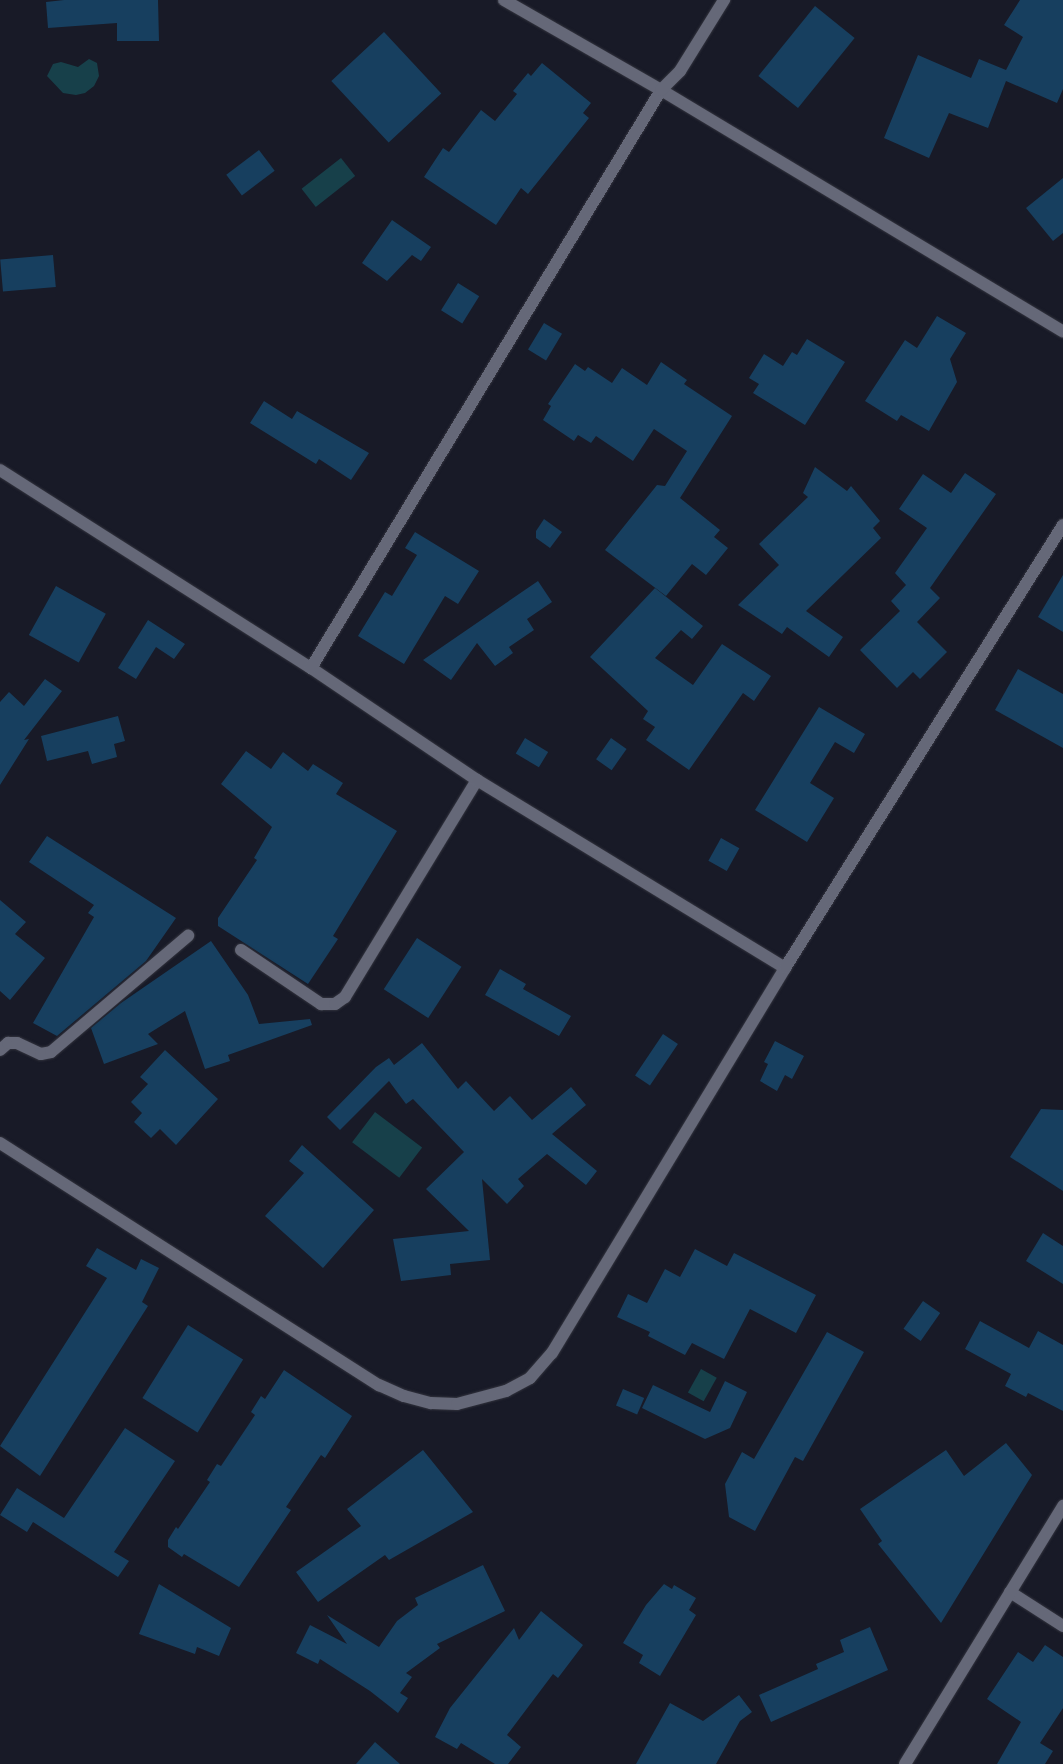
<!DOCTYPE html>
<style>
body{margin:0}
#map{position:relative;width:1063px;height:1764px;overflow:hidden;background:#181a27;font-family:Arial,sans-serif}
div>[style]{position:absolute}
.water>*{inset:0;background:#17404a;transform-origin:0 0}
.building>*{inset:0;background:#173f5f;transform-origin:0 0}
.roads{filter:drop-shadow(0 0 1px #33343e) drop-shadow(0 0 1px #33343e)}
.lane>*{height:12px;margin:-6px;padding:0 6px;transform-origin:6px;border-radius:6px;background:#656878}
.street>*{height:12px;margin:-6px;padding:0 6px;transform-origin:6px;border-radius:6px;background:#656878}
span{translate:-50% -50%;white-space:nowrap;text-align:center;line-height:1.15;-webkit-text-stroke:4px #0f111d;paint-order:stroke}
</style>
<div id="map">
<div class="water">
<i style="clip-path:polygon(89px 59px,97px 63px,99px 76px,94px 86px,85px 93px,76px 95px,63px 93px,47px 76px,53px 64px,61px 62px,78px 67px)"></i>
<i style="left:341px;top:158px;width:23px;height:50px;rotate:52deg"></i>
<i style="left:375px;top:1112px;width:59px;height:38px;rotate:37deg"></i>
<i style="left:701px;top:1369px;width:18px;height:27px;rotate:29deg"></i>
</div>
<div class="building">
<i style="clip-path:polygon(64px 0,158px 0,159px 41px,117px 41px,117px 23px,48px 28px,46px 2px)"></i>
<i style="clip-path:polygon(1020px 0,1063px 0,1063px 89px,1057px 103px,1006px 81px,988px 128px,949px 113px,929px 158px,884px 138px,918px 55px,971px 78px,979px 59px,1006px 70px,1023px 37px,1004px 25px)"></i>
<i style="left:815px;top:6px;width:51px;height:90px;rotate:39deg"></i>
<i style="left:384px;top:32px;width:84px;height:72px;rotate:47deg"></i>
<i style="clip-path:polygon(542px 63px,591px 103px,583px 113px,589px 118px,528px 194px,521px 188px,496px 225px,424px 177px,443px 148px,449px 152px,481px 110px,495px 121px,517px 94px,513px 91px,528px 73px,531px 76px)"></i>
<i style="left:259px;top:150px;width:26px;height:41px;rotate:53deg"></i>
<i style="clip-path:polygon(1063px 178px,1063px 233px,1053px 241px,1026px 208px)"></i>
<i style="clip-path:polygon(392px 220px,431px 247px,421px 261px,412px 255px,387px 281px,362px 263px)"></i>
<i style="left:53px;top:255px;width:32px;height:53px;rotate:85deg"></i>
<i style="left:458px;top:283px;width:25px;height:32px;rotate:32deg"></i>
<i style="clip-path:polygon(937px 316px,966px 333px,950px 359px,957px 382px,929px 431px,901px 415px,897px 421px,865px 401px,905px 340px,917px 348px)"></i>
<i style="left:544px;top:323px;width:21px;height:31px;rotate:31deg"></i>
<i style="clip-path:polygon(807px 339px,845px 362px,805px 425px,753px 393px,759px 384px,749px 378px,764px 354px,783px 366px,792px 352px,797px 355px)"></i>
<i style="clip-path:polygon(661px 362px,687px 380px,684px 384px,732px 416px,680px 498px,720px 530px,714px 537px,728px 548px,706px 575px,692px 564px,666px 596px,605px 550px,657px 485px,665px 486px,687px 451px,654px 429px,633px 461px,596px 436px,591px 443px,578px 435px,574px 441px,543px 420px,551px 406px,548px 404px,575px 364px,585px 371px,588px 367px,612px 383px,622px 368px,647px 385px)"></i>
<i style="clip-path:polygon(264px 401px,292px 419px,297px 411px,369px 453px,351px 480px,319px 459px,316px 464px,250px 423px)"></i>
<i style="clip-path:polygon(815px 467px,847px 491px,851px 486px,880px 521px,873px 528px,881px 538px,806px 611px,843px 637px,829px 657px,787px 627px,782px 634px,738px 605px,779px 565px,759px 544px,808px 497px,803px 493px)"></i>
<i style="clip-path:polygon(965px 473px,996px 494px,930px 588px,940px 598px,917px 622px,947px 652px,920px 679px,913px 672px,897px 688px,860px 650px,900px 611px,891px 601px,906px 585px,895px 573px,927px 528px,899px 509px,923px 474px,951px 493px)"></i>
<i style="clip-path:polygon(544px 519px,562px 532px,550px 548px,536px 538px,536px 531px)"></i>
<i style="clip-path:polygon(415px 532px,479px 571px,458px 604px,445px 596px,404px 664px,358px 636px,385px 592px,392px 596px,417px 555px,405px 548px)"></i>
<i style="clip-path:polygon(1063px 575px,1063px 632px,1038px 617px)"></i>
<i style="clip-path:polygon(538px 581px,552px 602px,527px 619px,534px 630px,509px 647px,513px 653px,495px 666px,477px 643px,451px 680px,423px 660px)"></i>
<i style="left:56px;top:586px;width:57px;height:56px;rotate:29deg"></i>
<i style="clip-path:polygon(655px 588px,703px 626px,692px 639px,681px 630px,655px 658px,693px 685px,722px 644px,771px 676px,754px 701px,743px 693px,689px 770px,646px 740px,655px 727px,643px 719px,648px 711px,590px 657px)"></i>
<i style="clip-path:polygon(148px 620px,185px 644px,174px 659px,156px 647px,136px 679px,118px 668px)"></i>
<i style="clip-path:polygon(1018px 669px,1063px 694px,1063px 748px,995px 710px)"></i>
<i style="clip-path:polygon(45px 679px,62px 691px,24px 740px,29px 739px,0 785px,0 702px,9px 692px,24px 706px)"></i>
<i style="clip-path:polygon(819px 707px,865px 734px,854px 753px,835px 742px,810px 783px,834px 798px,807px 842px,755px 810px)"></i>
<i style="clip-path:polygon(118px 716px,125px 741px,114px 744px,117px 757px,92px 764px,88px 751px,47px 761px,41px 736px)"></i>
<i style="left:525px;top:738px;width:27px;height:18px;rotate:31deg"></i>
<i style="left:611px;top:738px;width:19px;height:26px;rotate:35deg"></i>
<i style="clip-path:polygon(246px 751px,271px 769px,283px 752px,308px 771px,313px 764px,343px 783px,336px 794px,397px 831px,333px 936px,338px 939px,308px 984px,218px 926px,218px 918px,257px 860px,254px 858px,272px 827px,221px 784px)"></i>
<i style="clip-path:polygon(47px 836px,176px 918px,146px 961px,57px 1036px,33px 1023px,94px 917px,88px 913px,94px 905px,29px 862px)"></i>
<i style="left:721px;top:838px;width:21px;height:26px;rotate:29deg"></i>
<i style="clip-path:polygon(0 900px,26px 922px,15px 934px,45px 958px,10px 1000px,0 991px)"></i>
<i style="left:417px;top:938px;width:53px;height:61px;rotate:33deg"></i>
<i style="clip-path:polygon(211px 941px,248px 995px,259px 1024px,310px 1019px,312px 1025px,228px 1055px,230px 1061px,205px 1069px,185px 1011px,148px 1034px,158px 1044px,104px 1064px,91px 1028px,121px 1003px)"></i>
<i style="clip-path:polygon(500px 969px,526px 984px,523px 989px,571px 1016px,559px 1036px,485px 995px)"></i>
<i style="left:663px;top:1034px;width:18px;height:50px;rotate:34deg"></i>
<i style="clip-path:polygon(775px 1041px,804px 1056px,792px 1079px,785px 1075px,777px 1091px,760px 1081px,768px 1064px,764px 1062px)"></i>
<i style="clip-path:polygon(422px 1043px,458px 1089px,466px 1081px,494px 1111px,510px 1096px,532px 1120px,571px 1087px,586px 1105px,552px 1134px,597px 1171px,586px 1185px,547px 1154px,518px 1179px,524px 1186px,507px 1204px,482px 1179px,490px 1260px,450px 1264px,451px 1275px,401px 1281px,393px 1239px,469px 1231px,426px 1189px,464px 1152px,413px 1099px,406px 1104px,389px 1081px,340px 1130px,327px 1117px,376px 1067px,389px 1058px,394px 1065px)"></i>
<i style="clip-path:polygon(165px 1050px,218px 1099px,176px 1145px,160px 1129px,151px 1138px,134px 1122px,142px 1113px,131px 1102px,148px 1084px,140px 1077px)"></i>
<i style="clip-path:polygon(1041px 1109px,1063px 1110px,1063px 1191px,1010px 1157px)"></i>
<i style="clip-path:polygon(302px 1145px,374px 1210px,323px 1268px,265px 1216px,304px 1173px,289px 1161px)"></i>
<i style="clip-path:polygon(1043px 1233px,1063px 1246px,1063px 1284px,1026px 1261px)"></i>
<i style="clip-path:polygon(97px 1248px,136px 1270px,141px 1259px,159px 1268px,142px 1302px,148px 1306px,40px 1476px,0 1446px,107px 1278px,86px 1266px)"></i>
<i style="clip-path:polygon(695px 1249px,727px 1266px,734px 1253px,816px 1295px,796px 1333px,750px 1309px,724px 1359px,692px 1343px,685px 1355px,648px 1336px,650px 1332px,617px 1317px,628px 1294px,647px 1303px,665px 1269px,680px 1277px)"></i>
<i style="left:923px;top:1301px;width:21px;height:34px;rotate:35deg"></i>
<i style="clip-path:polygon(980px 1321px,1029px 1348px,1038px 1331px,1063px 1345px,1063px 1411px,1028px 1393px,1026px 1397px,1005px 1386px,1011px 1374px,965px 1349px)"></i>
<i style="left:188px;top:1325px;width:65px;height:86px;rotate:32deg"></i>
<i style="clip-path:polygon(827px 1332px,864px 1352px,803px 1461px,795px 1457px,755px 1531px,729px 1517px,725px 1484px,742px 1452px,754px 1459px)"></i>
<i style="clip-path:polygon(284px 1370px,352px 1416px,325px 1458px,321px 1455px,286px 1507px,291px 1510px,239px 1587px,184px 1554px,182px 1557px,168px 1547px,168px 1540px,176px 1527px,178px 1529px,210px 1482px,207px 1480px,217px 1464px,221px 1466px,255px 1415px,251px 1412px,261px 1396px,265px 1399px)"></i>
<i style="clip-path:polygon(725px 1381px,747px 1392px,730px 1428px,705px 1439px,642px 1408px,653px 1385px,710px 1412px)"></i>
<i style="left:623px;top:1389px;width:23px;height:18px;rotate:23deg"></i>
<i style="clip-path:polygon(125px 1428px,175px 1461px,114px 1552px,129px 1561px,118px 1577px,33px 1522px,27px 1532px,0 1515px,17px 1488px,64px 1518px)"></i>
<i style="clip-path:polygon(1006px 1443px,1032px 1475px,941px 1623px,878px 1544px,882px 1541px,860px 1509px,946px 1450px,964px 1476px)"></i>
<i style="clip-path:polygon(423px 1450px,473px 1512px,389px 1560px,385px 1555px,318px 1602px,296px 1572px,361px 1526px,347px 1509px)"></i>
<i style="clip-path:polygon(483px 1565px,505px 1611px,437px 1644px,440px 1648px,406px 1673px,412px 1677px,400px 1693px,408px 1698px,398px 1713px,370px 1691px,320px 1659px,318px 1664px,296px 1653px,310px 1625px,347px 1644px,327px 1615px,379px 1647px,397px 1621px,418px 1605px,415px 1598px)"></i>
<i style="clip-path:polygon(159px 1584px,231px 1628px,219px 1656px,197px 1647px,195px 1654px,139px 1634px)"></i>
<i style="clip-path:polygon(664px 1584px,672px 1589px,674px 1585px,696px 1598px,689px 1610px,696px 1615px,660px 1676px,639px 1663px,643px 1655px,623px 1643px,646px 1605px)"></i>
<i style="clip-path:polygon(541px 1611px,583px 1645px,558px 1678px,553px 1674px,507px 1735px,521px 1747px,508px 1764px,495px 1764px,461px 1743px,457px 1749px,435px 1737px,450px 1708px,514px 1628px,519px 1640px)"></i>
<i style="clip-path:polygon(870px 1627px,888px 1670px,771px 1722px,759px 1695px,818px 1669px,816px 1664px,844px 1652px,840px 1640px)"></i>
<i style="clip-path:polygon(1045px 1645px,1063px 1657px,1063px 1708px,1040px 1743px,1053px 1751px,1045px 1764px,997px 1764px,1021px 1722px,987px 1699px,1018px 1652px,1033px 1662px)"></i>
<i style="clip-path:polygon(739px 1695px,752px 1712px,740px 1721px,716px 1764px,636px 1764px,670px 1703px,703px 1721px)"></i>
<i style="clip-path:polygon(375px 1742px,400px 1764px,356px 1764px)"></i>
</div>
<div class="roads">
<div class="lane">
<i style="left:241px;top:950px;width:97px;rotate:34deg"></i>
<i style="left:321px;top:1004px;width:14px"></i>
<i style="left:335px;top:1004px;width:12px;rotate:-35deg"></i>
<i style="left:345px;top:997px;width:254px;rotate:-58.7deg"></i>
<i style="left:0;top:1050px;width:11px;rotate:-41deg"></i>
<i style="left:8px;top:1043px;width:9px"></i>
<i style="left:17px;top:1043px;width:26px;rotate:25deg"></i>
<i style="left:41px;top:1054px;width:10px;rotate:-11deg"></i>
<i style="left:51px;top:1052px;width:180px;rotate:-40.3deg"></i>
</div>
<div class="street">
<i style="left:504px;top:0;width:181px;rotate:29.8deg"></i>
<i style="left:661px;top:90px;width:469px;rotate:31deg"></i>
<i style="left:0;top:470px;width:369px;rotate:32.5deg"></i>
<i style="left:311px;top:668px;width:200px;rotate:34deg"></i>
<i style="left:477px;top:780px;width:361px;rotate:31.4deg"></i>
<i style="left:311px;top:668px;width:676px;rotate:-58.8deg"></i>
<i style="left:661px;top:90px;width:27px;rotate:-45deg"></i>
<i style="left:680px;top:71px;width:84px;rotate:-58.2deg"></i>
<i style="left:0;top:1143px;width:450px;rotate:32.6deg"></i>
<i style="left:379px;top:1385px;width:27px;rotate:24deg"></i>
<i style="left:404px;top:1396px;width:28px;rotate:15deg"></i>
<i style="left:431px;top:1403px;width:26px;rotate:2deg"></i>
<i style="left:457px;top:1404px;width:51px;rotate:-14.9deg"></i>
<i style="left:506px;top:1391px;width:27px;rotate:-28deg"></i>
<i style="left:530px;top:1378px;width:33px;rotate:-49deg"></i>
<i style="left:552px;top:1353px;width:450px;rotate:-58.8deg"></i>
<i style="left:785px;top:968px;width:523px;rotate:-57.89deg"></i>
<i style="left:1010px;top:1592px;width:63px;rotate:32.7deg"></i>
<i style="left:905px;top:1764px;width:303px;rotate:-58.5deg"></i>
</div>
</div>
</div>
